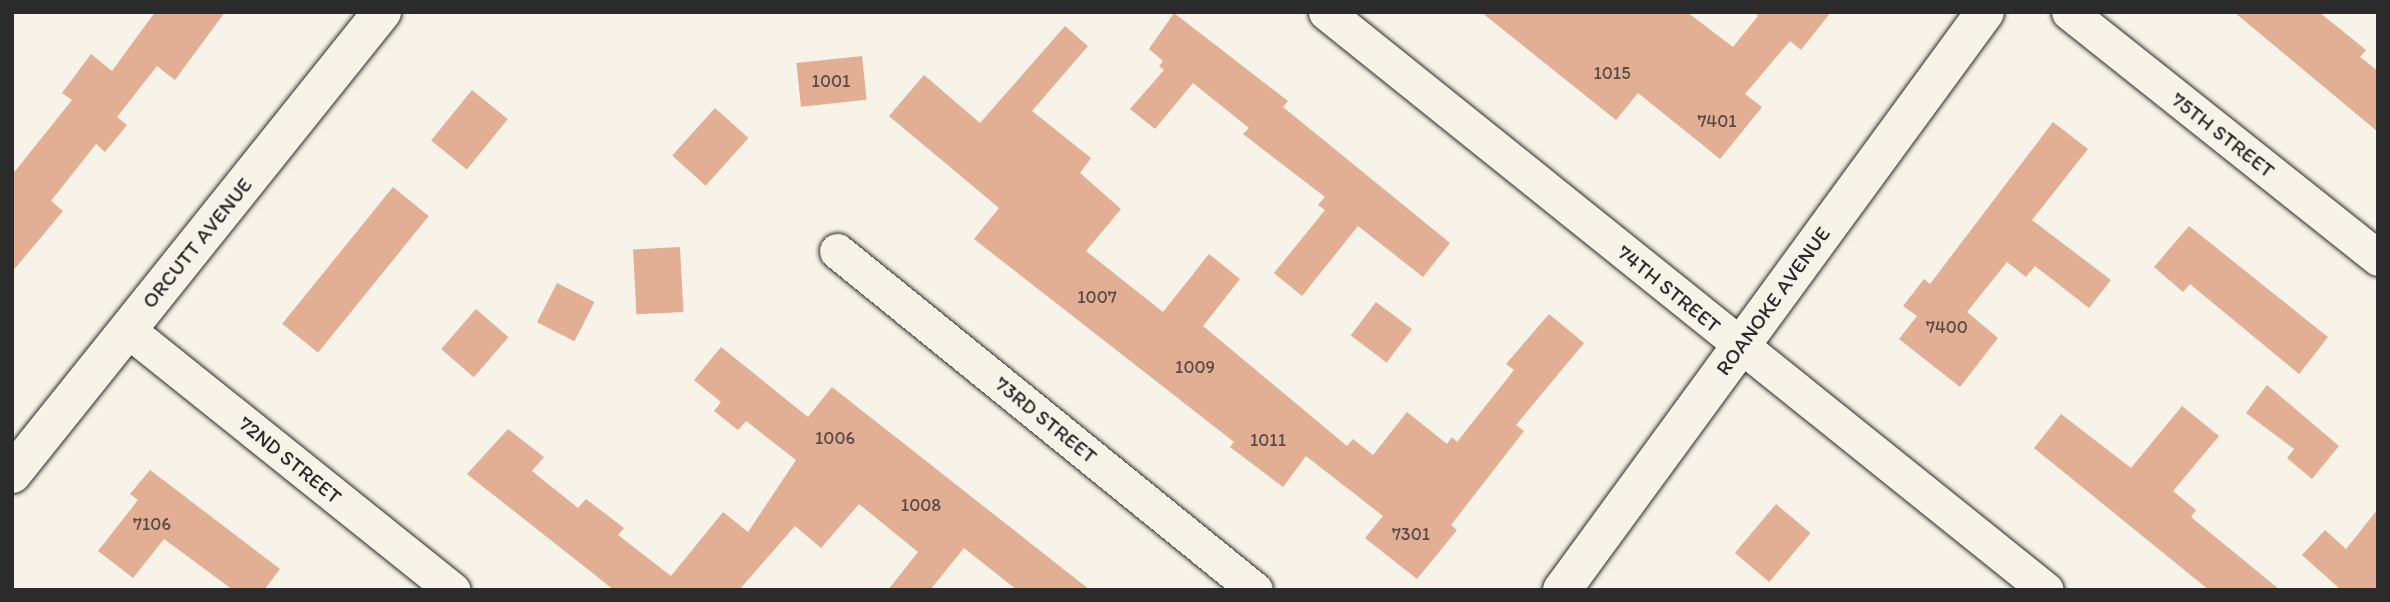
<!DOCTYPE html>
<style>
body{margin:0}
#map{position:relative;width:2390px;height:602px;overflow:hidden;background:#f7f3e8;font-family:Itim,sans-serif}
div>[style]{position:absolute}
.building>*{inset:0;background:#e2af95;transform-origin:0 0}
.roads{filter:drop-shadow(0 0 2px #2b2b2b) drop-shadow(0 0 2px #2b2b2b)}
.street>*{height:35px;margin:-17.5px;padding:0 17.5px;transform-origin:17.5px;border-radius:17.5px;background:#f7f3e8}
.secondary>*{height:38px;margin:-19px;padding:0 19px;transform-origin:19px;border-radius:19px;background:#f7f3e8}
span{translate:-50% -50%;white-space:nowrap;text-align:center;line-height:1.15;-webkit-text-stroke:5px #f7f3e8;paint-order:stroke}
.number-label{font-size:18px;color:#594c46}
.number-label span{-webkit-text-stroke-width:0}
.street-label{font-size:21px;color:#2b2b2b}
.frame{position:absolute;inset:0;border:14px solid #2b2b2b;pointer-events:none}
</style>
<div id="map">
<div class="building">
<i style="clip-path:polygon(155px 12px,225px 12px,175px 80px,157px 66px,117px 117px,127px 125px,105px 152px,96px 144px,51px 201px,63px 211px,12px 272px,12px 175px,72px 100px,62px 93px,91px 54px,112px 71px)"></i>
<i style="clip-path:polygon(1481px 12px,1687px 12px,1733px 47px,1758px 16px,1754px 12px,1831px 12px,1801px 50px,1790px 41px,1745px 94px,1762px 107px,1720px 159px,1638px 93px,1616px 120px)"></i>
<i style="clip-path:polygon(2234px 12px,2319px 12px,2366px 50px,2360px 57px,2378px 71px,2378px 132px)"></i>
<i style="clip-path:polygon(1174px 13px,1288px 101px,1283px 107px,1450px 243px,1423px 277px,1358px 226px,1302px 296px,1274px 273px,1325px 210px,1318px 205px,1325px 197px,1243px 134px,1249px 128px,1193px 83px,1155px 129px,1130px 109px,1164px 70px,1159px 66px,1163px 61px,1149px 49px)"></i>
<i style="clip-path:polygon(1065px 26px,1088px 46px,1032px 111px,1091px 158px,1080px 173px,1121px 209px,1086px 251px,1163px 312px,1209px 254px,1240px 279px,1203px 326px,1347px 446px,1353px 439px,1373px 455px,1407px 412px,1447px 444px,1452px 437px,1457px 442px,1514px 370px,1506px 364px,1549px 314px,1584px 343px,1516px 425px,1524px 431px,1451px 525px,1457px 530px,1417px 579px,1365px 538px,1383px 516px,1306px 456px,1283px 487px,1230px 447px,1234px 442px,974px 239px,999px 208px,889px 116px,924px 75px,980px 123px)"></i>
<i style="left:862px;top:56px;width:44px;height:66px;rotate:84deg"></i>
<i style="left:472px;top:90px;width:46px;height:65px;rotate:39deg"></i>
<i style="left:715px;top:108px;width:45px;height:64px;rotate:42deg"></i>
<i style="clip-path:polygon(2053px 122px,2088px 149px,2032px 220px,2111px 280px,2089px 308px,2035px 266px,2026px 277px,2007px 262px,1967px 312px,1998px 338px,1960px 387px,1899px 339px,1917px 316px,1903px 306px,1924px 279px,1930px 284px)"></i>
<i style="left:393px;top:187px;width:46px;height:176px;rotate:39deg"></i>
<i style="clip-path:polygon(2189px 226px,2328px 337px,2299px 374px,2190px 284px,2183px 292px,2154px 267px)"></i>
<i style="left:680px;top:247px;width:65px;height:47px;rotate:87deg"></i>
<i style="left:557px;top:283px;width:42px;height:44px;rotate:27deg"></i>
<i style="left:1376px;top:302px;width:45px;height:42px;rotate:37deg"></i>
<i style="left:476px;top:309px;width:43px;height:53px;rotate:41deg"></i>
<i style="clip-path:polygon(721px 347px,808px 417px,832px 387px,1090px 590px,1017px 590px,964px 548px,930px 590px,888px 590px,918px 552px,859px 504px,821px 548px,795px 526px,739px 590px,614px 590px,467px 474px,508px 429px,544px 457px,532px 471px,578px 508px,586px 499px,624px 528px,618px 535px,671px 576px,723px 512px,748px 532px,796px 460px,746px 421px,738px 430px,714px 411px,721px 402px,694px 380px)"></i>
<i style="clip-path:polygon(2267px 385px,2339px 446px,2312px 479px,2287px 458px,2294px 449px,2246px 413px)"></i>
<i style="clip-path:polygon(2182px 406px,2219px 436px,2173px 491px,2196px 510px,2191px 517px,2280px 590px,2209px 590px,2034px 448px,2061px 414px,2131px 468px)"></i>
<i style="clip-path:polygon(150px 470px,280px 569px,264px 590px,233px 590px,164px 539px,133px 578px,98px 551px,138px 500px,130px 494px)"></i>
<i style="left:1776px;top:504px;width:45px;height:64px;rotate:40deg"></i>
<i style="clip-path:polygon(2378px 509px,2378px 590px,2341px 590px,2302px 555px,2325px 530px,2346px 549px)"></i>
</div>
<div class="roads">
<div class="street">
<i style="left:1326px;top:12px;width:923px;rotate:38.76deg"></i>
<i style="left:2069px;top:12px;width:395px;rotate:38.5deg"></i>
<i style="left:837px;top:251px;width:538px;rotate:39.04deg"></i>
<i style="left:128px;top:330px;width:416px;rotate:38.7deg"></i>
</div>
<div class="secondary">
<i style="left:12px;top:474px;width:592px;rotate:-51.31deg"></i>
<i style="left:1562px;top:590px;width:716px;rotate:-53.8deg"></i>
</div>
</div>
<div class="number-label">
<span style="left:1612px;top:73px">1015</span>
<span style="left:831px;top:81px">1001</span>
<span style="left:1717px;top:121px">7401</span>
<span style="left:1097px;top:297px">1007</span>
<span style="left:1947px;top:327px">7400</span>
<span style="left:1195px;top:367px">1009</span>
<span style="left:835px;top:438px">1006</span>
<span style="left:1268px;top:440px">1011</span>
<span style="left:921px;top:505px">1008</span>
<span style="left:152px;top:524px">7106</span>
<span style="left:1411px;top:534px">7301</span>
</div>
<div class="street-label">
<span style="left:2223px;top:135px;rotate:38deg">75TH STREET</span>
<span style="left:197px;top:243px;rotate:-51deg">ORCUTT AVENUE</span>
<span style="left:1669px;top:289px;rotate:39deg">74TH STREET</span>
<span style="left:1773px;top:301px;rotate:-54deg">ROANOKE AVENUE</span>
<span style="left:1046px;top:420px;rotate:39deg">73RD STREET</span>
<span style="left:290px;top:460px;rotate:39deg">72ND STREET</span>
</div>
<div class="frame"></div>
</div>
